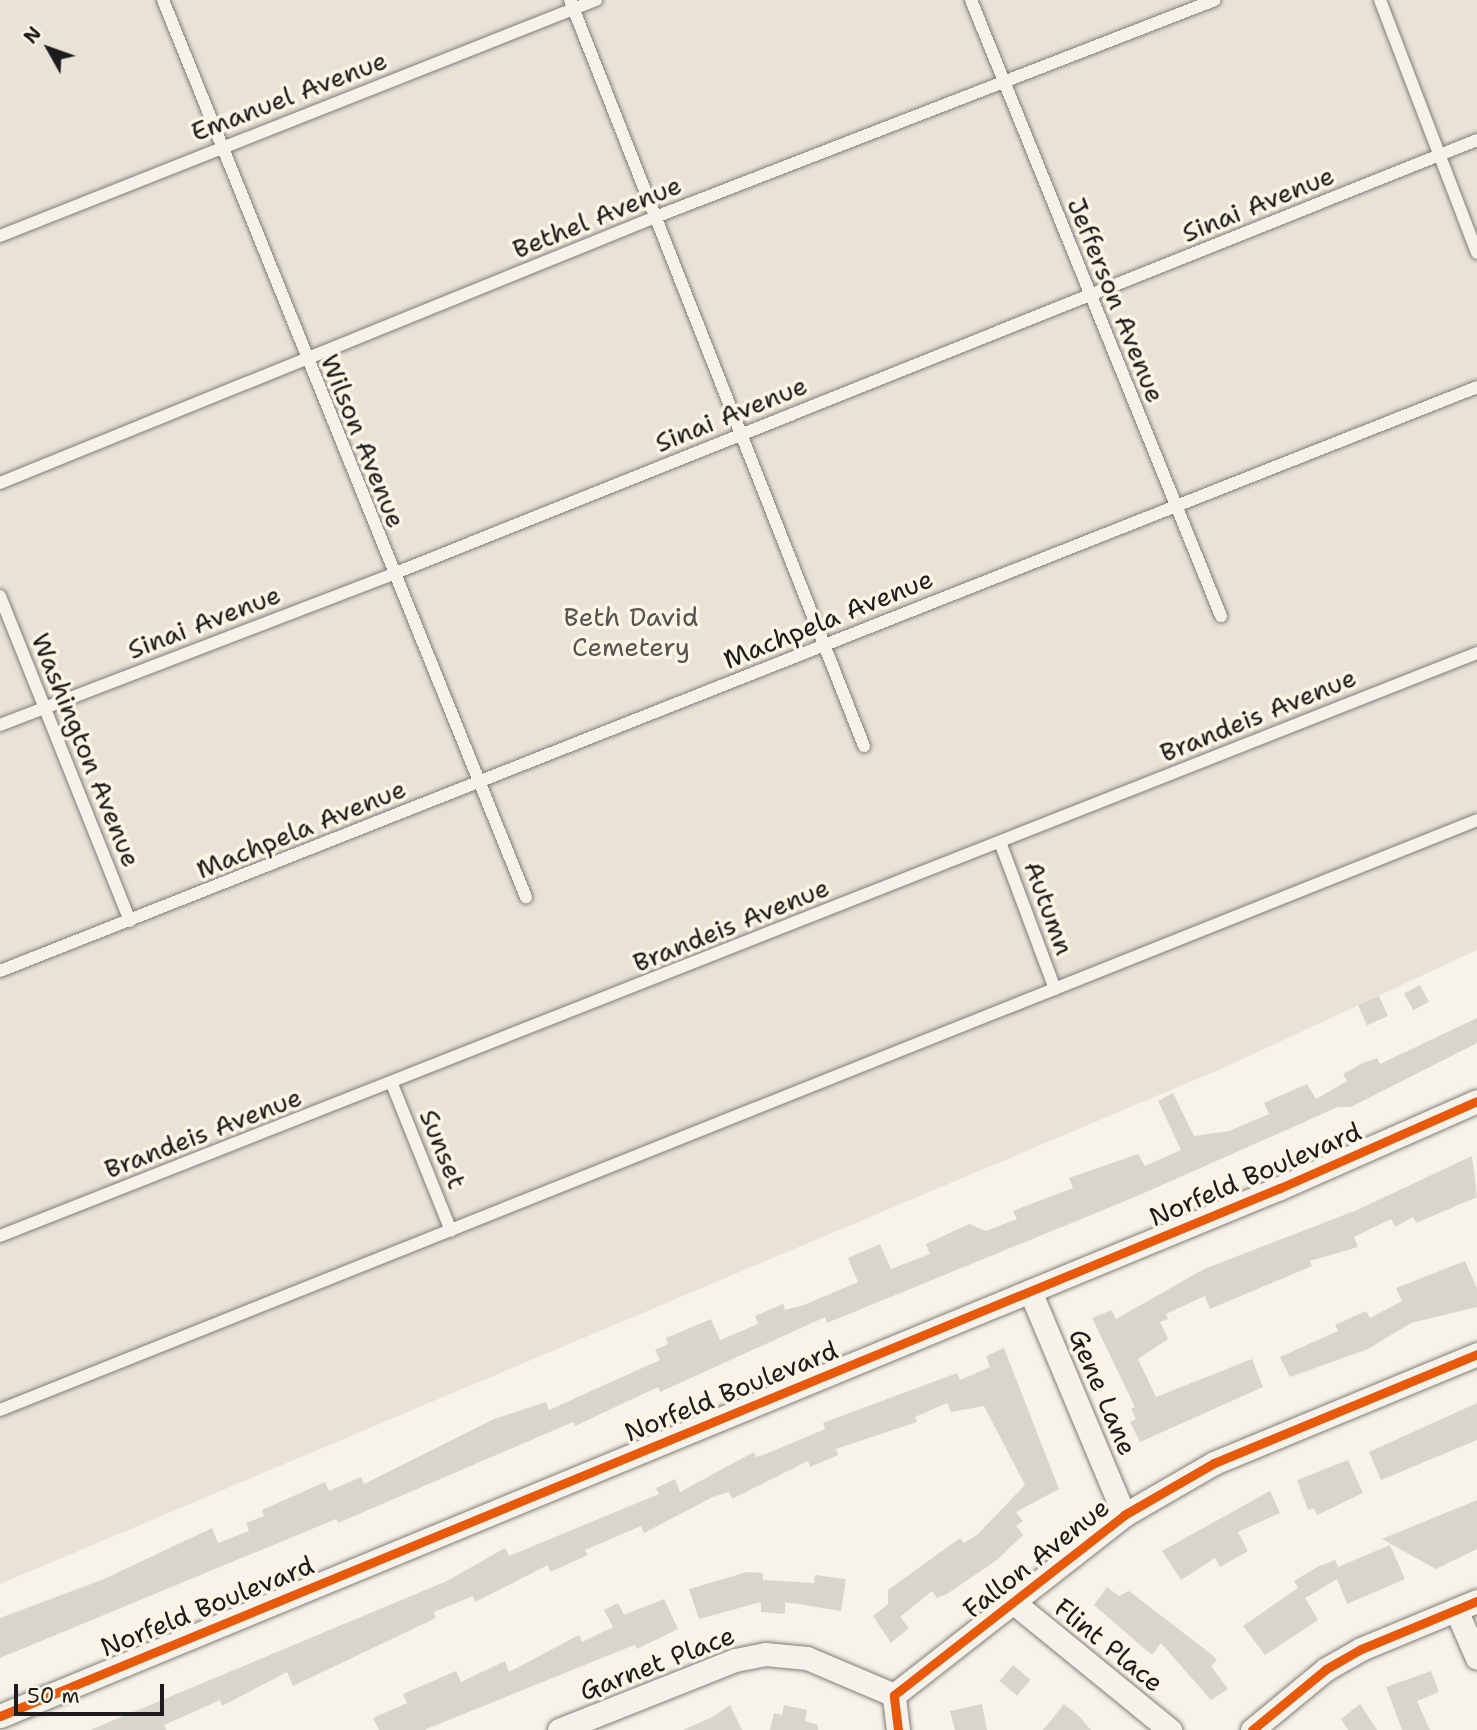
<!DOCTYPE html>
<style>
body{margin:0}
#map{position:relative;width:1477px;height:1730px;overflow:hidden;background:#f7f3ea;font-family:"Shantell Sans",sans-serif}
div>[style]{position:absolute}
.green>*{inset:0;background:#e8e2d7}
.building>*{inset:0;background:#d8d5cf;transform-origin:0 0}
.roads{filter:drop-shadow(0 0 2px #7f7d79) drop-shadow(0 0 2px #7f7d79)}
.service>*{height:12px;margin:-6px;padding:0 6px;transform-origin:6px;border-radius:6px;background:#f5f2ec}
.minor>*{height:23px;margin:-11.5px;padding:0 11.5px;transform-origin:11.5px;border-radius:11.5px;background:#f5f2ec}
.cycleway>*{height:9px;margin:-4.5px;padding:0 4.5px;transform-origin:4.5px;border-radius:4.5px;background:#e8590c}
span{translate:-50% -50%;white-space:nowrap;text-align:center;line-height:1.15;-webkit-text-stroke:7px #fcf5e5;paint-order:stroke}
.street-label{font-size:26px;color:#1c1c1c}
.park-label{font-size:26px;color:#555450}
.north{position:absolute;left:14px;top:14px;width:70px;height:70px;-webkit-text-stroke:5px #fcf5e5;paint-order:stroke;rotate:310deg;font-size:19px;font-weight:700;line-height:28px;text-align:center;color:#1c1c1c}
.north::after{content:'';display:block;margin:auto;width:24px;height:32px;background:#1c1c1c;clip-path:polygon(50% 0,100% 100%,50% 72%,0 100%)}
.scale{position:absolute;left:14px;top:1684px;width:150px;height:32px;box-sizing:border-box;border:4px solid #1c1c1c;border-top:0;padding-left:9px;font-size:21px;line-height:24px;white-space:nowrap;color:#1c1c1c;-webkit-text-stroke:5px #fcf5e5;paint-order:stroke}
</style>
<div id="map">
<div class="green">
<i style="clip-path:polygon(0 0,1477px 0,1477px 950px,1223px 1068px,0 1584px)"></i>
</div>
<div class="building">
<i style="left:1420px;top:985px;width:19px;height:18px;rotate:62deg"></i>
<i style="left:1379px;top:996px;width:22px;height:23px;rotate:66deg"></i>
<i style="clip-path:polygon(1477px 1018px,1477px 1043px,1351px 1107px,1338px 1107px,1135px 1197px,827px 1323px,825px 1317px,660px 1392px,658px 1387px,575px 1426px,573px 1422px,338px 1523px,336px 1519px,0 1658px,0 1618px,104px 1579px,212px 1528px,218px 1543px,249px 1531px,246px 1523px,264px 1516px,262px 1510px,325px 1482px,329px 1491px,361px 1477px,364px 1484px,494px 1419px,546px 1402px,549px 1410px,660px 1360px,655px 1350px,668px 1344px,666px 1338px,711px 1319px,720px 1340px,758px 1324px,755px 1316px,783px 1304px,785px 1310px,804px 1305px,858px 1282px,848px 1258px,880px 1244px,891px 1269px,930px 1254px,926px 1244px,969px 1224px,986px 1231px,1017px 1219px,1013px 1211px,1073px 1188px,1069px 1178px,1138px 1154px,1145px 1166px,1181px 1150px,1158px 1101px,1173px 1093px,1194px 1136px,1229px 1131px,1269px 1114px,1264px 1103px,1307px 1084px,1316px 1099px,1347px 1081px,1343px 1074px,1363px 1063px,1377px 1058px,1380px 1064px)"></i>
<i style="clip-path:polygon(1472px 1156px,1477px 1197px,1416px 1223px,1413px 1217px,1395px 1227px,1391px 1219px,1354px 1237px,1358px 1247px,1310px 1261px,1312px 1266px,1210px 1309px,1205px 1296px,1166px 1314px,1168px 1319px,1160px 1322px,1168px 1339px,1138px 1359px,1156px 1397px,1252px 1359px,1263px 1387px,1140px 1442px,1130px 1422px,1136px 1419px,1131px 1409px,1135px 1407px,1092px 1318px,1112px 1310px,1116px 1319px,1204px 1269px,1357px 1210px)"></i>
<i style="clip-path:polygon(1465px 1261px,1477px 1288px,1477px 1307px,1411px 1323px,1368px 1349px,1290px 1377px,1280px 1357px,1338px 1331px,1335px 1325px,1366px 1311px,1370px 1318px,1402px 1301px,1396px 1288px)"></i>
<i style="clip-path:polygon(1004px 1348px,1059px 1489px,1016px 1512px,1023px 1521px,1016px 1526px,1023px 1535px,997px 1560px,947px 1594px,937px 1598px,932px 1591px,900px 1617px,909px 1628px,891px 1643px,873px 1616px,888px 1604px,888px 1590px,960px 1538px,964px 1543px,977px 1535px,1025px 1485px,984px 1406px,951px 1412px,947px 1403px,915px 1417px,917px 1422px,836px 1449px,838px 1455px,810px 1467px,808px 1461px,732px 1499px,729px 1492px,713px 1497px,644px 1533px,641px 1526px,585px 1550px,588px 1555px,550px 1572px,548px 1565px,475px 1602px,473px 1596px,434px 1612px,436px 1618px,293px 1686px,287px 1672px,222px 1706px,220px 1700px,164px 1725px,166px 1730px,90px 1730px,447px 1581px,505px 1548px,509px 1556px,659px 1494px,656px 1488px,675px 1479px,680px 1492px,754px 1452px,756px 1457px,766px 1454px,825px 1429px,823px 1423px,957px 1373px,960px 1380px,990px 1367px,986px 1356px)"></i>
<i style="clip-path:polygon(1477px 1403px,1477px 1440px,1381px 1480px,1369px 1452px)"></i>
<i style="clip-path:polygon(1348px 1460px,1363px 1493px,1317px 1515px,1314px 1508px,1308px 1510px,1297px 1480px)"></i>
<i style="clip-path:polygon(1270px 1491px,1280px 1513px,1238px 1532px,1248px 1551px,1220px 1567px,1215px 1558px,1181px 1580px,1162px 1551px)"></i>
<i style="clip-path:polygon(1477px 1500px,1477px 1549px,1436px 1569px,1382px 1539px)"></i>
<i style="clip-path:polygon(1390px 1545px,1405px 1579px,1347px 1604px,1337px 1579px,1305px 1598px,1318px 1620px,1265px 1655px,1243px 1626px,1298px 1588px,1294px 1581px,1317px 1567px,1335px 1560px,1338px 1567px)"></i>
<i style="clip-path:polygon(747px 1572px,763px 1573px,763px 1580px,814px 1583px,815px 1575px,846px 1579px,841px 1611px,785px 1602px,785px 1614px,761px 1612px,761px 1602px,699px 1619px,689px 1589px)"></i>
<i style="clip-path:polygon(1107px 1587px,1119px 1596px,1129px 1591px,1211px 1654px,1217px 1660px,1211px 1666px,1228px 1689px,1211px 1700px,1161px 1643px,1152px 1655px,1139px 1644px,1094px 1605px)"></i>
<i style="clip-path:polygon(664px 1599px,678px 1629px,637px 1649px,635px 1645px,624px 1649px,424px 1730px,379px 1730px,373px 1718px,407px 1703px,403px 1694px,456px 1671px,461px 1682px,505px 1661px,509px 1672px,579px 1635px,582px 1642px,613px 1627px,604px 1610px,618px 1603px,624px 1615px)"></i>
<i style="left:1013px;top:1665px;width:23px;height:21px;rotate:40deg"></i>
<i style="clip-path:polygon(1431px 1671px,1439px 1692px,1417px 1701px,1430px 1730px,1402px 1730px,1386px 1687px)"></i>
<i style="clip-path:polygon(982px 1704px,987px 1730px,955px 1730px,950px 1711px)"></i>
<i style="clip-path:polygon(1064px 1704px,1079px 1716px,1091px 1730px,1043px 1730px)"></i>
<i style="clip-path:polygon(1360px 1704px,1377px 1730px,1348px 1730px,1341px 1719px)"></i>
<i style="clip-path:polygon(730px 1705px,742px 1730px,683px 1730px,712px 1717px)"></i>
<i style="clip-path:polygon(784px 1705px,807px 1710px,805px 1721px,818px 1725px,818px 1730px,770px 1730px,774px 1713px,782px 1715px)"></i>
</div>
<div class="roads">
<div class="service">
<i style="left:163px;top:0;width:968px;rotate:67.97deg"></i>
<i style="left:570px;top:0;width:802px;rotate:68.49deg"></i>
<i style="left:971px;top:0;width:665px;rotate:67.91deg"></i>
<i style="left:1380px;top:0;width:271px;rotate:69deg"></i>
<i style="left:0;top:236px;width:641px;rotate:-21.6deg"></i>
<i style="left:0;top:483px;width:710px;rotate:-22.09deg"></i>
<i style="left:658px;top:216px;width:597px;rotate:-21.2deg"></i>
<i style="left:0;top:596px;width:350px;rotate:68.2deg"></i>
<i style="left:0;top:725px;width:421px;rotate:-21deg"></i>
<i style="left:393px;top:574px;width:1168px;rotate:-21.82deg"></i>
<i style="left:1000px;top:842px;width:157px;rotate:69.5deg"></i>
<i style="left:0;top:971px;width:1588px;rotate:-21.57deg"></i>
<i style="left:392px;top:1084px;width:158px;rotate:68.1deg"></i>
<i style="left:0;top:1236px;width:1588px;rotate:-21.54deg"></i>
<i style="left:0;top:1410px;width:1590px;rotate:-21.77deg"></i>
</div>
<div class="minor">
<i style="left:1030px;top:1291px;width:243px;rotate:67.2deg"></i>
<i style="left:1013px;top:1602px;width:203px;rotate:39.2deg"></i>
<i style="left:1456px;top:1610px;width:52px;rotate:66.4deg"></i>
<i style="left:0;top:1716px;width:1385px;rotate:-22.42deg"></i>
<i style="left:1280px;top:1188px;width:215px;rotate:-23.8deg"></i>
<i style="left:559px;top:1730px;width:189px;rotate:-21.7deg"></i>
<i style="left:735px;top:1660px;width:31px;rotate:-11deg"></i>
<i style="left:765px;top:1654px;width:42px;rotate:5.4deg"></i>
<i style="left:807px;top:1658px;width:95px;rotate:23deg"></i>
<i style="left:898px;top:1730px;width:35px;rotate:-97deg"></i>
<i style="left:894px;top:1695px;width:292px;rotate:-38deg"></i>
<i style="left:1124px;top:1515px;width:104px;rotate:-30deg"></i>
<i style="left:1214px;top:1463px;width:285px;rotate:-22.5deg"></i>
<i style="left:1252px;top:1730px;width:96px;rotate:-39.5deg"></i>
<i style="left:1326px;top:1669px;width:40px;rotate:-29.7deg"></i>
<i style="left:1361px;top:1649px;width:126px;rotate:-22.5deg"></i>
</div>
</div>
<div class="cycleway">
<i style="left:0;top:1716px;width:1385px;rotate:-22.42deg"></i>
<i style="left:1280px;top:1188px;width:215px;rotate:-23.8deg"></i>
<i style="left:898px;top:1730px;width:35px;rotate:-97deg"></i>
<i style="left:894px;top:1695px;width:292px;rotate:-38deg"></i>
<i style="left:1124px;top:1515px;width:104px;rotate:-30deg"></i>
<i style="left:1214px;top:1463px;width:285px;rotate:-22.5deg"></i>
<i style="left:1252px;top:1730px;width:96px;rotate:-39.5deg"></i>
<i style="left:1326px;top:1669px;width:40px;rotate:-29.7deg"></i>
<i style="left:1361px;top:1649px;width:126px;rotate:-22.5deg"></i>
</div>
<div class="street-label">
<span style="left:289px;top:96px;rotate:-21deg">Emanuel Avenue</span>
<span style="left:1258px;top:204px;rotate:-22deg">Sinai Avenue</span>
<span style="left:597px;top:217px;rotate:-22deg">Bethel Avenue</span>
<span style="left:1116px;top:300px;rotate:68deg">Jefferson Avenue</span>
<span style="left:731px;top:414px;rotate:-22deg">Sinai Avenue</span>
<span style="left:363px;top:441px;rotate:68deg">Wilson Avenue</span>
<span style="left:828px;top:619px;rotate:-22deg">Machpela Avenue</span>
<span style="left:204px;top:622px;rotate:-21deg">Sinai Avenue</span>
<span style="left:1258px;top:715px;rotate:-22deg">Brandeis Avenue</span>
<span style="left:86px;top:750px;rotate:68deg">Washington Avenue</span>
<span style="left:301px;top:829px;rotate:-22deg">Machpela Avenue</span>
<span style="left:1049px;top:908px;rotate:70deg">Autumn</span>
<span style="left:731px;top:925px;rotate:-22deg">Brandeis Avenue</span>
<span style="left:203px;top:1133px;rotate:-21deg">Brandeis Avenue</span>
<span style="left:443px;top:1149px;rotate:68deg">Sunset</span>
<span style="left:1255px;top:1174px;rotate:-23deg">Norfeld Boulevard</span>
<span style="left:731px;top:1391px;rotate:-22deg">Norfeld Boulevard</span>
<span style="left:1103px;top:1392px;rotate:67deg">Gene Lane</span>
<span style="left:1036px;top:1558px;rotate:-38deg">Fallon Avenue</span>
<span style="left:207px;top:1606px;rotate:-22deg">Norfeld Boulevard</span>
<span style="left:1109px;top:1645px;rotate:39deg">Flint Place</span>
<span style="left:657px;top:1663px;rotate:-21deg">Garnet Place</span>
</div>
<div class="park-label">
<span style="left:631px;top:632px">Beth David<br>Cemetery</span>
</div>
<div class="north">N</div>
<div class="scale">50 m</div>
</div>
